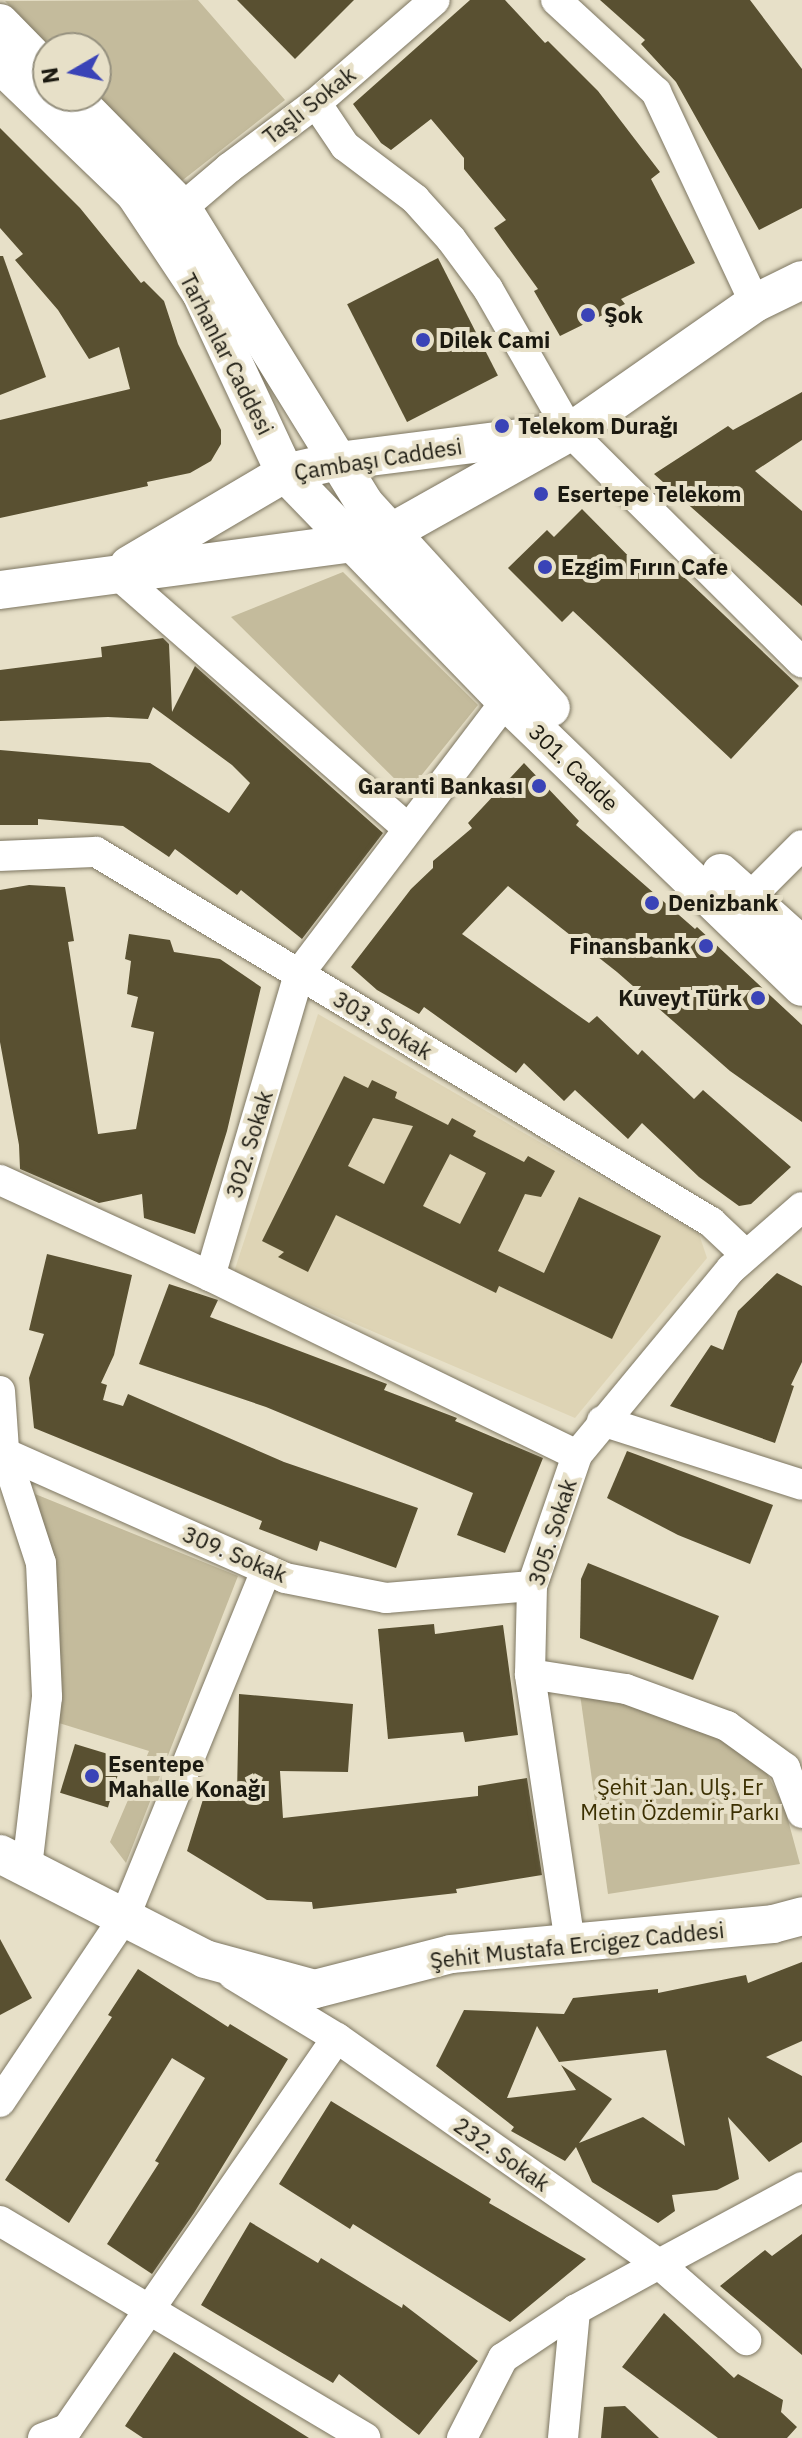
<!DOCTYPE html>
<meta charset="utf-8">
<style>
body{margin:0}
#map{position:relative;width:802px;height:2438px;overflow:hidden;background:#e7e0c8;font-family:"IBM Plex Sans",sans-serif}
div>[style]{position:absolute}
.built>*{inset:0;background:#ded4b5}
.green>*{inset:0;background:#c4bb9c}
.building>*{inset:0;background:#595031;transform-origin:0 0}
.roads{filter:drop-shadow(0 0 2px #7d7661) drop-shadow(0 0 2px #7d7661)}
.minor>*{height:30px;margin:-15px;padding:0 15px;transform-origin:15px;border-radius:15px;background:#fff}
.major>*{height:38px;margin:-19px;padding:0 19px;transform-origin:19px;border-radius:19px;background:#fff}
.dots>*{width:22px;height:22px;translate:-50% -50%;box-sizing:border-box;border:4px solid #e7e0c8;border-radius:50%}
span{translate:-50% -50%;white-space:nowrap;text-align:center;line-height:1.15;-webkit-text-stroke:8px #e7e0c8;paint-order:stroke}
.street-label{font-size:22px;color:#1c1a11}
.poi-label{font-size:22px;color:#1c1a11;font-weight:700}
.left{translate:0 -50%;text-align:left}
.right{translate:-100% -50%;text-align:right}
.park-label{font-size:22px;color:#3b2f01}
.north{position:absolute;left:32px;top:32px;width:80px;height:80px;box-sizing:border-box;background:#e7e0c8;border:2px solid #96917f;border-radius:50%;rotate:261deg;font-size:22px;font-weight:700;line-height:32px;text-align:center;color:#1c1a11}
.north::after{content:'';display:block;margin:auto;width:28px;height:36px;background:#3a43b7;clip-path:polygon(50% 0,100% 100%,50% 72%,0 100%)}
</style>
<div id="map">
<div class="built">
<i style="clip-path:polygon(318px 1014px,699px 1234px,707px 1258px,575px 1418px,234px 1272px)"></i>
</div>
<div class="green">
<i style="clip-path:polygon(198px 0,285px 100px,179px 183px,96px 96px,96px 48px,50px 48px,5px 1px)"></i>
<i style="clip-path:polygon(343px 572px,478px 705px,408px 792px,231px 617px)"></i>
<i style="clip-path:polygon(35px 1494px,238px 1576px,126px 1863px,110px 1842px,149px 1751px,59px 1723px,50px 1554px)"></i>
<i style="clip-path:polygon(579px 1687px,747px 1733px,785px 1809px,800px 1864px,608px 1894px)"></i>
</div>
<div class="building">
<i style="clip-path:polygon(237px 0,354px 0,295px 59px)"></i>
<i style="clip-path:polygon(470px 0,505px 0,545px 43px,548px 41px,598px 91px,660px 172px,651px 179px,695px 263px,621px 299px,625px 304px,560px 336px,534px 291px,538px 289px,494px 228px,506px 220px,464px 169px,464px 158px,431px 119px,391px 150px,381px 143px,353px 104px)"></i>
<i style="clip-path:polygon(600px 0,750px 0,802px 69px,802px 208px,759px 230px,676px 82px,641px 44px,645px 40px)"></i>
<i style="clip-path:polygon(0 128px,80px 208px,141px 283px,144px 281px,164px 301px,178px 344px,221px 430px,221px 444px,211px 461px,190px 473px,147px 482px,148px 486px,0 518px,0 420px,130px 389px,119px 347px,89px 359px,58px 310px,15px 260px,23px 254px,0 228px)"></i>
<i style="clip-path:polygon(0 256px,3px 256px,46px 377px,0 395px)"></i>
<i style="left:438px;top:258px;width:132px;height:102px;rotate:63deg"></i>
<i style="clip-path:polygon(802px 392px,802px 440px,755px 471px,802px 511px,802px 606px,654px 474px,728px 426px,733px 430px)"></i>
<i style="clip-path:polygon(582px 509px,651px 579px,667px 561px,799px 686px,731px 759px,573px 611px,562px 622px,508px 568px,547px 530px,554px 537px)"></i>
<i style="clip-path:polygon(163px 638px,169px 644px,172px 712px,195px 666px,383px 833px,302px 939px,241px 890px,237px 895px,175px 849px,169px 857px,123px 826px,38px 819px,38px 825px,0 825px,0 750px,150px 763px,229px 813px,250px 783px,232px 765px,153px 707px,148px 719px,108px 717px,0 721px,0 670px,102px 657px,101px 647px)"></i>
<i style="clip-path:polygon(524px 763px,579px 821px,576px 825px,695px 929px,697px 927px,802px 1025px,802px 1122px,730px 1071px,617px 972px,508px 886px,462px 934px,589px 1023px,597px 1016px,638px 1055px,642px 1050px,694px 1099px,703px 1090px,791px 1167px,751px 1204px,739px 1206px,699px 1177px,642px 1123px,628px 1139px,575px 1090px,564px 1101px,524px 1063px,516px 1073px,424px 1007px,419px 1014px,377px 990px,351px 967px,411px 889px,433px 868px,433px 861px,472px 828px,468px 823px)"></i>
<i style="clip-path:polygon(29px 885px,65px 887px,74px 941px,68px 942px,98px 1134px,136px 1129px,154px 1032px,131px 1027px,138px 997px,127px 994px,131px 961px,125px 959px,129px 934px,170px 940px,174px 952px,220px 959px,261px 987px,227px 1131px,195px 1234px,144px 1218px,142px 1194px,99px 1203px,20px 1169px,19px 1145px,0 1042px,0 890px)"></i>
<i style="clip-path:polygon(evenodd,344px 1076px,368px 1088px,372px 1080px,397px 1092px,395px 1098px,448px 1125px,452px 1118px,476px 1131px,473px 1136px,524px 1162px,528px 1156px,555px 1171px,541px 1197px,525px 1194px,498px 1251px,544px 1273px,579px 1197px,661px 1236px,612px 1339px,499px 1286px,496px 1293px,336px 1215px,308px 1272px,278px 1257px,284px 1252px,262px 1241px,344px 1076px,373px 1118px,413px 1126px,384px 1184px,348px 1166px,373px 1118px,344px 1076px,450px 1154px,486px 1173px,460px 1224px,423px 1206px,450px 1154px)"></i>
<i style="clip-path:polygon(47px 1254px,132px 1275px,114px 1355px,101px 1383px,107px 1385px,103px 1400px,123px 1406px,128px 1394px,284px 1462px,418px 1508px,396px 1568px,320px 1541px,317px 1551px,259px 1529px,262px 1521px,34px 1428px,29px 1378px,44px 1334px,29px 1330px)"></i>
<i style="clip-path:polygon(777px 1273px,802px 1286px,802px 1362px,791px 1385px,794px 1386px,775px 1443px,670px 1406px,711px 1345px,723px 1350px,738px 1311px)"></i>
<i style="clip-path:polygon(169px 1284px,218px 1300px,210px 1317px,387px 1384px,384px 1390px,457px 1418px,455px 1421px,543px 1458px,505px 1553px,457px 1535px,473px 1493px,266px 1407px,139px 1364px)"></i>
<i style="clip-path:polygon(627px 1451px,773px 1505px,750px 1564px,678px 1535px,607px 1498px)"></i>
<i style="clip-path:polygon(588px 1563px,719px 1616px,693px 1680px,580px 1638px,581px 1579px)"></i>
<i style="clip-path:polygon(434px 1624px,435px 1634px,503px 1625px,518px 1735px,465px 1742px,463px 1732px,388px 1739px,378px 1629px)"></i>
<i style="clip-path:polygon(239px 1694px,353px 1704px,348px 1772px,280px 1771px,283px 1818px,478px 1796px,478px 1786px,527px 1778px,542px 1875px,456px 1889px,457px 1893px,313px 1909px,312px 1902px,267px 1900px,187px 1851px,205px 1793px,237px 1794px)"></i>
<i style="left:75px;top:1744px;width:50px;height:51px;rotate:17deg"></i>
<i style="clip-path:polygon(0 1939px,32px 1998px,0 2015px)"></i>
<i style="clip-path:polygon(evenodd,802px 1962px,802px 2041px,766px 2057px,802px 2076px,802px 2142px,769px 2162px,728px 2117px,739px 2179px,717px 2190px,672px 2195px,675px 2211px,658px 2223px,592px 2182px,576px 2147px,565px 2161px,511px 2131px,514px 2127px,436px 2066px,464px 2010px,564px 2014px,573px 1998px,658px 1989px,658px 1993px,746px 1975px,748px 1983px,802px 1962px,537px 2026px,559px 2062px,666px 2050px,685px 2146px,643px 2117px,579px 2143px,612px 2099px,561px 2065px,576px 2090px,507px 2098px,537px 2026px)"></i>
<i style="clip-path:polygon(138px 1969px,228px 2027px,230px 2024px,288px 2059px,194px 2213px,152px 2274px,107px 2244px,159px 2163px,155px 2161px,205px 2078px,172px 2058px,69px 2223px,5px 2180px,112px 2017px,108px 2015px)"></i>
<i style="clip-path:polygon(331px 2101px,491px 2199px,489px 2203px,586px 2259px,510px 2322px,353px 2224px,350px 2229px,279px 2184px)"></i>
<i style="clip-path:polygon(250px 2222px,318px 2263px,321px 2258px,402px 2308px,403px 2304px,478px 2361px,419px 2435px,339px 2374px,333px 2383px,201px 2305px)"></i>
<i style="clip-path:polygon(802px 2234px,802px 2355px,720px 2286px,765px 2250px,772px 2256px)"></i>
<i style="clip-path:polygon(664px 2313px,734px 2378px,738px 2374px,783px 2400px,781px 2412px,797px 2427px,787px 2438px,718px 2438px,622px 2367px)"></i>
<i style="clip-path:polygon(174px 2352px,242px 2396px,309px 2438px,143px 2438px,125px 2426px)"></i>
<i style="clip-path:polygon(625px 2406px,659px 2438px,601px 2438px,604px 2407px)"></i>
</div>
<div class="roads">
<div class="minor">
<i style="left:556px;top:0;width:136px;rotate:42.6deg"></i>
<i style="left:656px;top:92px;width:233px;rotate:64.9deg"></i>
<i style="left:316px;top:103px;width:52px;rotate:56deg"></i>
<i style="left:345px;top:146px;width:88px;rotate:37.1deg"></i>
<i style="left:415px;top:199px;width:54px;rotate:48deg"></i>
<i style="left:451px;top:239px;width:62px;rotate:53.5deg"></i>
<i style="left:488px;top:289px;width:165px;rotate:60.2deg"></i>
<i style="left:570px;top:432px;width:327px;rotate:44.8deg"></i>
<i style="left:182px;top:208px;width:62px;rotate:-40.4deg"></i>
<i style="left:229px;top:168px;width:109px;rotate:-36.8deg"></i>
<i style="left:316px;top:103px;width:157px;rotate:-40.9deg"></i>
<i style="left:116px;top:573px;width:387px;rotate:41.2deg"></i>
<i style="left:518px;top:685px;width:363px;rotate:127.2deg"></i>
<i style="left:299px;top:974px;width:315px;rotate:106.4deg"></i>
<i style="left:210px;top:1276px;width:408px;rotate:26deg"></i>
<i style="left:0;top:856px;width:96px;rotate:-2.4deg"></i>
<i style="left:96px;top:852px;width:718px;rotate:31.03deg"></i>
<i style="left:711px;top:1222px;width:48px;rotate:43.3deg"></i>
<i style="left:748px;top:899px;width:76px;rotate:-45deg"></i>
<i style="left:0;top:1180px;width:231px;rotate:24.6deg"></i>
<i style="left:0;top:1391px;width:59px;rotate:86.1deg"></i>
<i style="left:4px;top:1450px;width:119px;rotate:71.9deg"></i>
<i style="left:41px;top:1563px;width:134px;rotate:87.4deg"></i>
<i style="left:47px;top:1697px;width:171px;rotate:96.7deg"></i>
<i style="left:602px;top:1421px;width:210px;rotate:17.7deg"></i>
<i style="left:0;top:1451px;width:312px;rotate:24deg"></i>
<i style="left:285px;top:1578px;width:103px;rotate:11.2deg"></i>
<i style="left:386px;top:1598px;width:146px;rotate:-4.7deg"></i>
<i style="left:530px;top:1674px;width:97px;rotate:8.9deg"></i>
<i style="left:626px;top:1689px;width:108px;rotate:20.1deg"></i>
<i style="left:727px;top:1726px;width:72px;rotate:35.9deg"></i>
<i style="left:785px;top:1768px;width:48px;rotate:69.3deg"></i>
<i style="left:570px;top:1943px;width:272px;rotate:-98.5deg"></i>
<i style="left:530px;top:1674px;width:88px;rotate:-88.7deg"></i>
<i style="left:532px;top:1586px;width:139px;rotate:-71deg"></i>
<i style="left:577px;top:1455px;width:241px;rotate:-50.4deg"></i>
<i style="left:731px;top:1269px;width:94px;rotate:-41.1deg"></i>
<i style="left:233px;top:1975px;width:122px;rotate:31.2deg"></i>
<i style="left:337px;top:2038px;width:393px;rotate:35.1deg"></i>
<i style="left:659px;top:2264px;width:162px;rotate:-28.3deg"></i>
<i style="left:0;top:2102px;width:224px;rotate:-56.1deg"></i>
<i style="left:125px;top:1916px;width:374px;rotate:-67.8deg"></i>
<i style="left:0;top:2221px;width:425px;rotate:30.7deg"></i>
<i style="left:43px;top:2438px;width:26px;rotate:-21deg"></i>
<i style="left:67px;top:2429px;width:475px;rotate:-55.4deg"></i>
<i style="left:462px;top:2438px;width:90px;rotate:-62.9deg"></i>
<i style="left:503px;top:2358px;width:87px;rotate:-33.7deg"></i>
<i style="left:563px;top:2438px;width:129px;rotate:-84.6deg"></i>
<i style="left:575px;top:2310px;width:96px;rotate:-28.7deg"></i>
<i style="left:659px;top:2264px;width:116px;rotate:41.1deg"></i>
</div>
<div class="major">
<i style="left:0;top:23px;width:69px;rotate:45.6deg"></i>
<i style="left:0;top:64px;width:187px;rotate:43.9deg"></i>
<i style="left:135px;top:194px;width:119px;rotate:56.3deg"></i>
<i style="left:201px;top:293px;width:199px;rotate:65deg"></i>
<i style="left:285px;top:473px;width:319px;rotate:45.9deg"></i>
<i style="left:507px;top:702px;width:410px;rotate:44deg"></i>
<i style="left:72px;top:96px;width:157px;rotate:45.5deg"></i>
<i style="left:182px;top:208px;width:347px;rotate:58.3deg"></i>
<i style="left:364px;top:503px;width:277px;rotate:47.6deg"></i>
<i style="left:129px;top:565px;width:181px;rotate:-30.5deg"></i>
<i style="left:285px;top:473px;width:54px;rotate:-12.8deg"></i>
<i style="left:338px;top:461px;width:215px;rotate:-7.2deg"></i>
<i style="left:0;top:590px;width:353px;rotate:-7.6deg"></i>
<i style="left:350px;top:543px;width:41px;rotate:-14deg"></i>
<i style="left:390px;top:533px;width:206px;rotate:-29.3deg"></i>
<i style="left:570px;top:432px;width:226px;rotate:-34.9deg"></i>
<i style="left:755px;top:303px;width:52px;rotate:-26.1deg"></i>
<i style="left:721px;top:873px;width:109px;rotate:42deg"></i>
<i style="left:0;top:1854px;width:230px;rotate:27.1deg"></i>
<i style="left:205px;top:1959px;width:114px;rotate:15.3deg"></i>
<i style="left:315px;top:1989px;width:140px;rotate:-14.4deg"></i>
<i style="left:451px;top:1954px;width:323px;rotate:-5.3deg"></i>
<i style="left:773px;top:1924px;width:30px;rotate:-15deg"></i>
</div>
</div>
<div class="dots">
<i style="left:588px;top:315px;background:#3a43b7"></i>
<i style="left:423px;top:340px;background:#3a43b7"></i>
<i style="left:502px;top:426px;background:#3a43b7"></i>
<i style="left:541px;top:494px;background:#3a43b7"></i>
<i style="left:545px;top:567px;background:#3a43b7"></i>
<i style="left:539px;top:786px;background:#3a43b7"></i>
<i style="left:652px;top:903px;background:#3a43b7"></i>
<i style="left:706px;top:946px;background:#3a43b7"></i>
<i style="left:758px;top:998px;background:#3a43b7"></i>
<i style="left:92px;top:1776px;background:#3a43b7"></i>
</div>
<div class="street-label">
<span style="left:309px;top:105px;rotate:-38deg">Taşlı Sokak</span>
<span style="left:227px;top:354px;rotate:63deg">Tarhanlar Caddesi</span>
<span style="left:378px;top:459px;rotate:-9deg">Çambaşı Caddesi</span>
<span style="left:574px;top:767px;rotate:44deg">301. Cadde</span>
<span style="left:383px;top:1025px;rotate:31deg">303. Sokak</span>
<span style="left:249px;top:1144px;rotate:-73deg">302. Sokak</span>
<span style="left:552px;top:1532px;rotate:-72deg">305. Sokak</span>
<span style="left:235px;top:1554px;rotate:23deg">309. Sokak</span>
<span style="left:577px;top:1945px;rotate:-6deg">Şehit Mustafa Ercigez Caddesi</span>
<span style="left:502px;top:2154px;rotate:35deg">232. Sokak</span>
</div>
<div class="poi-label">
<span class="left" style="left:604px;top:315px">Şok</span>
<span class="left" style="left:439px;top:340px">Dilek Cami</span>
<span class="left" style="left:518px;top:426px">Telekom Durağı</span>
<span class="left" style="left:557px;top:494px">Esertepe Telekom</span>
<span class="left" style="left:561px;top:567px">Ezgim Fırın Cafe</span>
<span class="right" style="left:523px;top:786px">Garanti Bankası</span>
<span class="left" style="left:668px;top:903px">Denizbank</span>
<span class="right" style="left:690px;top:946px">Finansbank</span>
<span class="right" style="left:742px;top:998px">Kuveyt Türk</span>
<span class="left" style="left:108px;top:1776px">Esentepe<br>Mahalle Konağı</span>
</div>
<div class="park-label">
<span style="left:680px;top:1799px">Şehit Jan. Ulş. Er<br>Metin Özdemir Parkı</span>
</div>
<div class="north">N</div>
</div>
